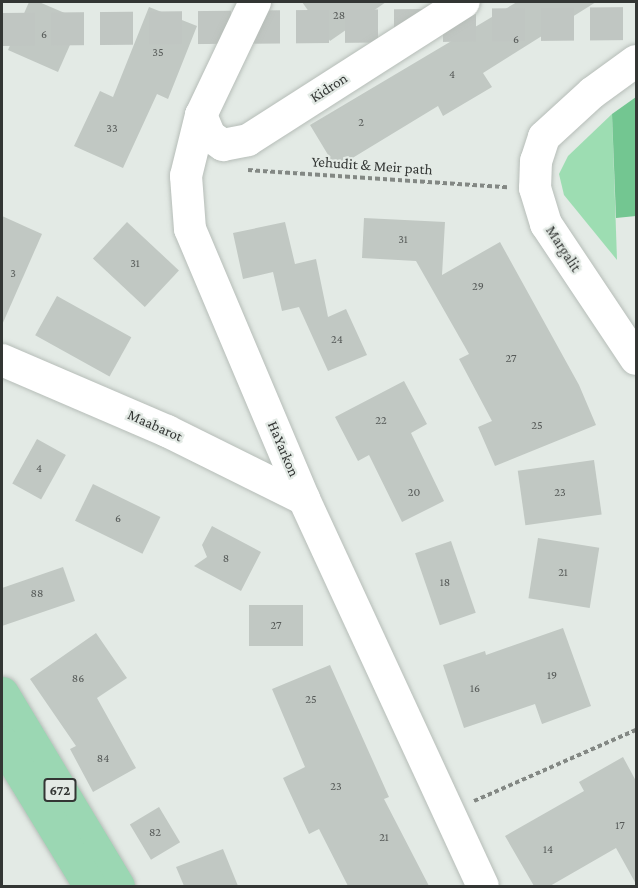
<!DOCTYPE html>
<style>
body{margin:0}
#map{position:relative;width:638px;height:888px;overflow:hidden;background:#e3eae5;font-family:"Crimson Pro",serif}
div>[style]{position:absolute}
.green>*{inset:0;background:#9dddb2}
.forest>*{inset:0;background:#73c691}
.building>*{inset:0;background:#c1c8c3;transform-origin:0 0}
.highway-tunnel>*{height:33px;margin-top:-16.5px;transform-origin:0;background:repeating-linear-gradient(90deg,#c0c6c2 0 33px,transparent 0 49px)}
.path>*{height:4px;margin-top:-2px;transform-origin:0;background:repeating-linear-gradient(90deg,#838884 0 4.5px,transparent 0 7.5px)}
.roads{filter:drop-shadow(0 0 2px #b6bdb8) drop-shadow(0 0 2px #b6bdb8)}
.minor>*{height:32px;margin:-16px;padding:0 16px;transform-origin:16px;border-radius:16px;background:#fff}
.major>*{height:33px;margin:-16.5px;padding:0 16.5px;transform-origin:16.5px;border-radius:16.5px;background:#9bd7b3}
span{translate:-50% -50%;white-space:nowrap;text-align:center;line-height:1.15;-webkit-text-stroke:4.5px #e3eae5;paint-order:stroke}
.number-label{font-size:12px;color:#565a58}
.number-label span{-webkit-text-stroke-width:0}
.shield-label span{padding:2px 4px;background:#e3eae5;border:2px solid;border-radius:4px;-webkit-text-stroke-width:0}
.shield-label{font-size:14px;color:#333634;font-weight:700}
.street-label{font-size:15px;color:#333634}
.frame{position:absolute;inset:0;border:3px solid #333634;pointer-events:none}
</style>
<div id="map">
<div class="green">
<i style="clip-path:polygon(612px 114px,617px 260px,564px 195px,559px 174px,568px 156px)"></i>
</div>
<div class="forest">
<i style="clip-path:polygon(636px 97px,636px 216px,616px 218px,612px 114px)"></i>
</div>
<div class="building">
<i style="clip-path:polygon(29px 2px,39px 2px,81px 20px,58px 72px,8px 50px)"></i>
<i style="clip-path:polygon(302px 2px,386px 2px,330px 41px)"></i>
<i style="clip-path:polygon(517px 2px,596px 2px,483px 73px,492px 87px,443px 116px,438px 106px,336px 168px,310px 125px)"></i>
<i style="clip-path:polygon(149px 7px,197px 26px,168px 99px,157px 94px,123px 168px,74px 146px,100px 91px,113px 97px)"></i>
<i style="clip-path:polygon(2px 216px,42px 234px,2px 325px)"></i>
<i style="clip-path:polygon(364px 218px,445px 222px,442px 275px,500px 242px,579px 385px,596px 425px,495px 466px,478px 427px,492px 421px,459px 359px,469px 354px,416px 261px,362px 258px)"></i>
<i style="left:127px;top:222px;width:71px;height:50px;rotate:43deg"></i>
<i style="clip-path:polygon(285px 222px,295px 264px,316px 259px,328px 317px,346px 309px,367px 355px,328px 371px,299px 307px,282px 311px,273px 272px,243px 279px,233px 233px)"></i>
<i style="left:57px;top:296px;width:85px;height:45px;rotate:29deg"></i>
<i style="clip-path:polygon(404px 381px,427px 424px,411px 433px,444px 501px,402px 522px,369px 455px,358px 461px,335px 417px)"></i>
<i style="left:37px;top:439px;width:33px;height:51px;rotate:29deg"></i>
<i style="left:594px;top:460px;width:55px;height:77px;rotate:82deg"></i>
<i style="left:93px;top:484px;width:75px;height:41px;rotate:26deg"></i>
<i style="clip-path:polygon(212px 526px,261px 552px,241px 591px,194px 566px,207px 557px,202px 545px)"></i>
<i style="left:538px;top:538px;width:62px;height:61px;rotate:9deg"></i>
<i style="left:451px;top:541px;width:76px;height:38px;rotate:71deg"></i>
<i style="clip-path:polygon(63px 567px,75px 601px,2px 626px,2px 588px)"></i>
<i style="left:249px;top:605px;width:54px;height:41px"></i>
<i style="clip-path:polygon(563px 628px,591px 706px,542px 724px,535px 704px,464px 728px,443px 665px,485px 651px,486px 655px)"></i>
<i style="clip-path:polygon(96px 633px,127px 678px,97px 698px,136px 768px,93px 792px,70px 749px,76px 746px,30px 679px)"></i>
<i style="clip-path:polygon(330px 665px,389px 797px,384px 799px,429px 886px,348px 886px,319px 829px,309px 834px,283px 778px,305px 767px,272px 689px)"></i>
<i style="clip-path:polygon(623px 757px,636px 781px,636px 884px,616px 848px,550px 886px,534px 886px,505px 836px,584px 791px,579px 782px)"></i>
<i style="left:159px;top:807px;width:41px;height:34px;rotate:59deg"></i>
<i style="clip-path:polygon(223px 849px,238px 886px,184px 886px,176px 867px)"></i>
</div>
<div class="highway-tunnel">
<i style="left:2px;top:29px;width:634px;rotate:-0.54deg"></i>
</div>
<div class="path">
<i style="left:248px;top:170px;width:260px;rotate:3.8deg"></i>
<i style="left:474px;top:801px;width:177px;rotate:-23.7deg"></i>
</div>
<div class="roads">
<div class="minor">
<i style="left:255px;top:2px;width:125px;rotate:115.5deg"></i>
<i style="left:201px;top:115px;width:63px;rotate:103.8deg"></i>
<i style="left:186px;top:176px;width:53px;rotate:85.7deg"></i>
<i style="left:190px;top:229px;width:293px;rotate:67.1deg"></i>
<i style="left:304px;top:499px;width:426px;rotate:65.2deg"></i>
<i style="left:636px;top:61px;width:54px;rotate:144deg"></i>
<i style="left:592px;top:93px;width:65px;rotate:137.5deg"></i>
<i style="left:544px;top:137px;width:25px;rotate:108deg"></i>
<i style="left:536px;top:161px;width:27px;rotate:92deg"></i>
<i style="left:535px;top:188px;width:38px;rotate:73deg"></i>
<i style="left:546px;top:224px;width:162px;rotate:56.3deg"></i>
<i style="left:201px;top:115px;width:23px;rotate:67deg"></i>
<i style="left:210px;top:136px;width:16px;rotate:35deg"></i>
<i style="left:223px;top:145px;width:25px;rotate:-11deg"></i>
<i style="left:248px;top:140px;width:256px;rotate:-32.6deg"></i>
<i style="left:2px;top:360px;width:180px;rotate:23.3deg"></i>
<i style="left:167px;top:431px;width:153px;rotate:26.4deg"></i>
</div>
<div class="major">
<i style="left:2px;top:693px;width:225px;rotate:59deg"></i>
<i style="left:2px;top:742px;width:169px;rotate:58.6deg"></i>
</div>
</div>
<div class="number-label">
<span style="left:339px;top:16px">28</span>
<span style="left:44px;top:35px">6</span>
<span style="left:516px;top:40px">6</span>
<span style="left:158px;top:53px">35</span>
<span style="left:452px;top:75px">4</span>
<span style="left:361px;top:123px">2</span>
<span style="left:112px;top:129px">33</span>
<span style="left:403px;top:240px">31</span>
<span style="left:135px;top:264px">31</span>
<span style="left:13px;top:274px">3</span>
<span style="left:478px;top:287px">29</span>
<span style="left:337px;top:340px">24</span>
<span style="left:511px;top:359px">27</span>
<span style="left:381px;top:421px">22</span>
<span style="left:537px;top:426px">25</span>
<span style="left:39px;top:469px">4</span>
<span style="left:414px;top:493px">20</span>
<span style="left:560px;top:493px">23</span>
<span style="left:118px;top:519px">6</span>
<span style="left:226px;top:559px">8</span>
<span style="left:563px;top:573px">21</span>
<span style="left:445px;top:583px">18</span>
<span style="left:37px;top:594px">88</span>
<span style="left:276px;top:626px">27</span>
<span style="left:552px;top:676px">19</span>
<span style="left:78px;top:679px">86</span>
<span style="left:475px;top:689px">16</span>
<span style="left:311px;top:700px">25</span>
<span style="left:103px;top:759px">84</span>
<span style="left:336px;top:787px">23</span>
<span style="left:620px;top:826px">17</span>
<span style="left:155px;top:833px">82</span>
<span style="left:384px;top:838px">21</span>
<span style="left:548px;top:850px">14</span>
</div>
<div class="shield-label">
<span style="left:60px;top:790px">672</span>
</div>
<div class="street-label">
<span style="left:329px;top:88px;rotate:-33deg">Kidron</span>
<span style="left:372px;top:166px;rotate:4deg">Yehudit &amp; Meir path</span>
<span style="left:563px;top:249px;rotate:57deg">Margalit</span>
<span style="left:155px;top:426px;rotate:24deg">Maabarot</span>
<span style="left:283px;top:449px;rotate:67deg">HaYarkon</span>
</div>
<div class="frame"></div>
</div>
